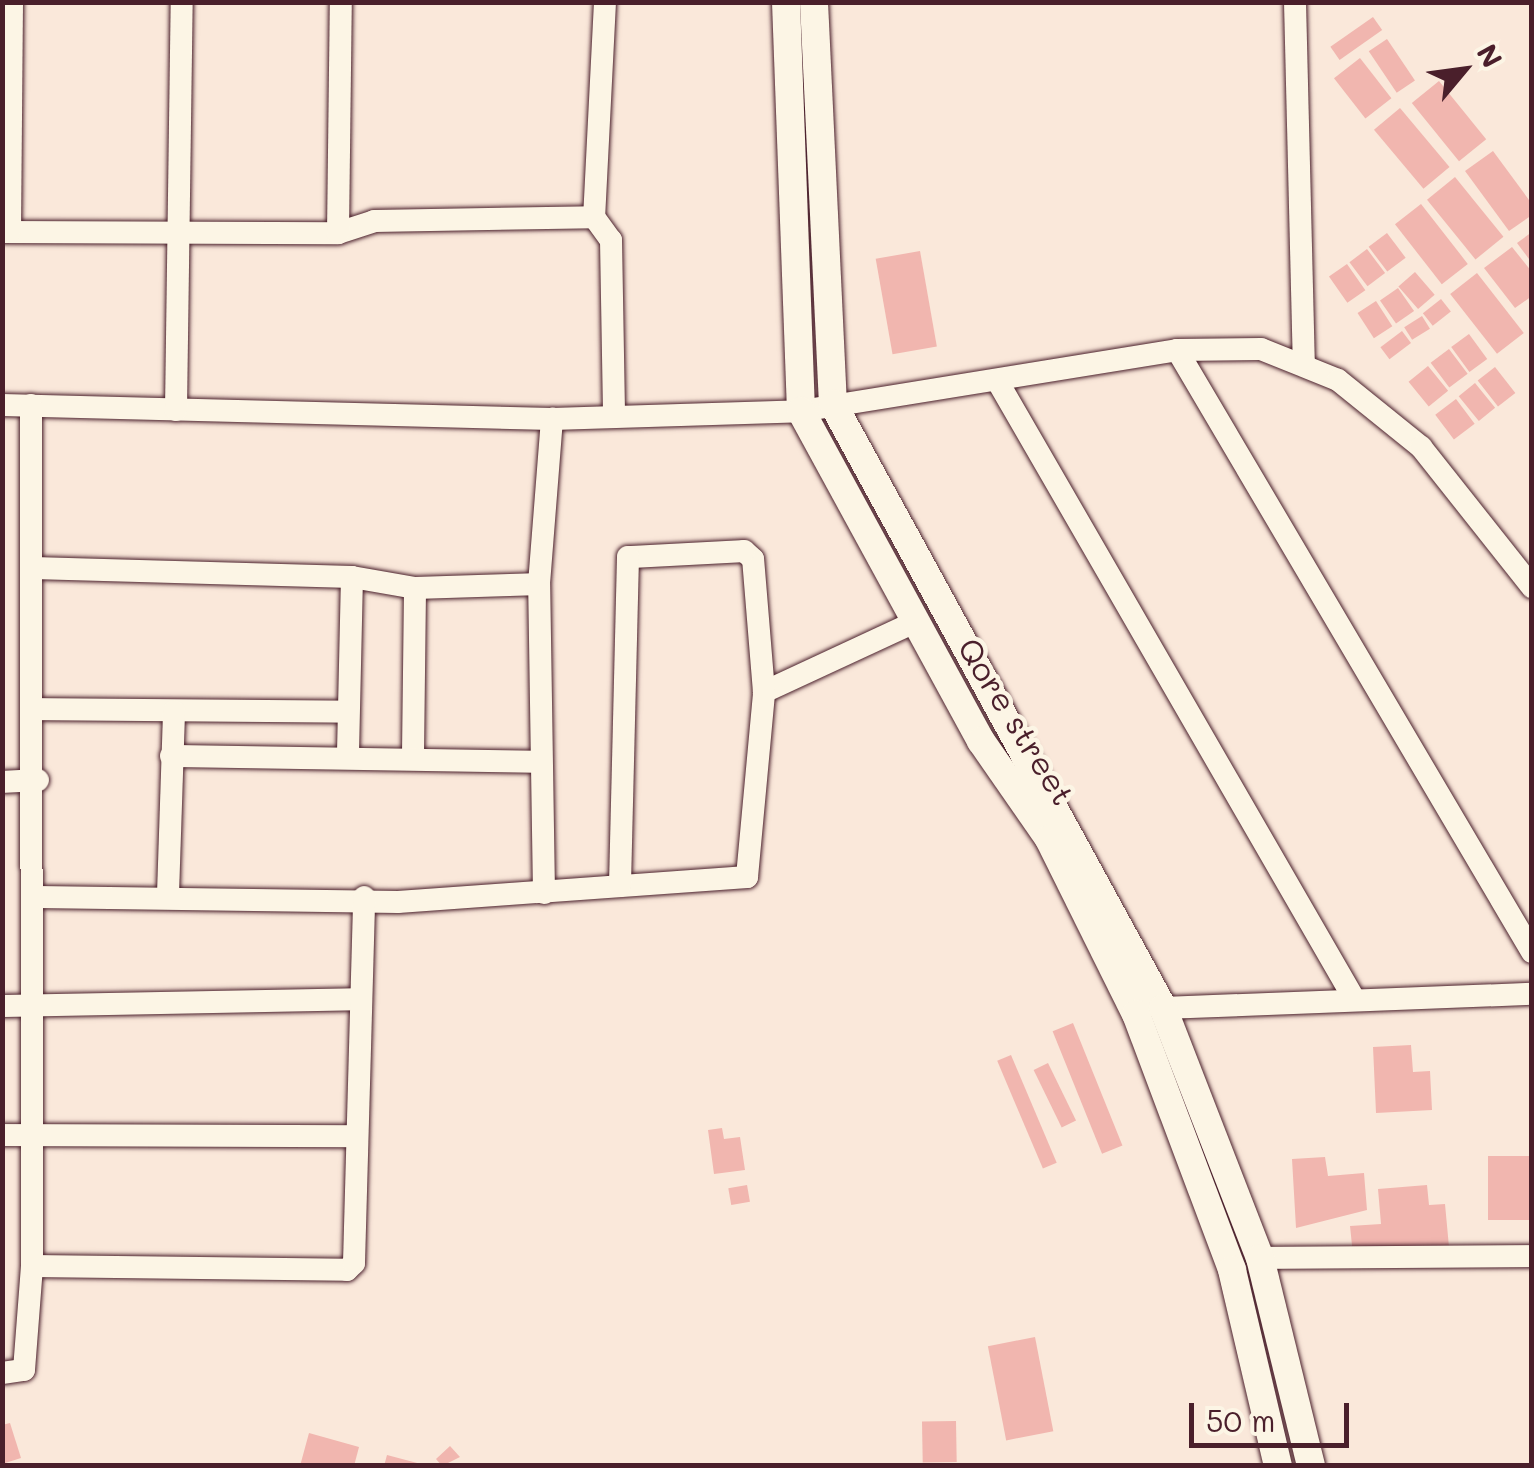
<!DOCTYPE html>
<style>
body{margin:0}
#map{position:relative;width:1534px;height:1468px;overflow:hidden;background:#fae8da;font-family:Mali,sans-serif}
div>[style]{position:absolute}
.building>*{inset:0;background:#f1b6af;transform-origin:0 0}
.roads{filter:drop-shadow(0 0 2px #4a1f2b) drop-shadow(0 0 2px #4a1f2b)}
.minor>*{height:22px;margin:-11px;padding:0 11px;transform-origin:11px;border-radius:11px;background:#fcf5e5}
.tertiary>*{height:28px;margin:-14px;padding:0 14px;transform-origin:14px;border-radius:14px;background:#fcf5e5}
span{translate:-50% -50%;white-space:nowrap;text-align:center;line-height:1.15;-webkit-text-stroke:9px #fcf5e5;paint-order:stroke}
.street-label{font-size:32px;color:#4a1f2b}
.frame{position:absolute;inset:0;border:5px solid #4a1f2b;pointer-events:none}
.north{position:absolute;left:1414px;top:20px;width:100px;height:100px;-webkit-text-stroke:8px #fcf5e5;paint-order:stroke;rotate:61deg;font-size:28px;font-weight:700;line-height:40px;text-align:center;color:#4a1f2b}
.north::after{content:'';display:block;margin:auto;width:35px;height:45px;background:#4a1f2b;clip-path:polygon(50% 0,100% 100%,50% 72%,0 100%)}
.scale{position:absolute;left:1189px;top:1403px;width:160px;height:45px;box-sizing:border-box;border:5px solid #4a1f2b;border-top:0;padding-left:12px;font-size:30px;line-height:35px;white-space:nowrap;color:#4a1f2b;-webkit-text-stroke:8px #fcf5e5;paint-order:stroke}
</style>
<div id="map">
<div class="building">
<i style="left:1373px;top:17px;width:16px;height:52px;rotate:55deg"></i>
<i style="left:1387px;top:39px;width:50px;height:22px;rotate:56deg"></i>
<i style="left:1360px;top:58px;width:51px;height:33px;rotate:52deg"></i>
<i style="left:1439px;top:81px;width:75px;height:35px;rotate:51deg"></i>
<i style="left:1400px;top:108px;width:77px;height:34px;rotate:50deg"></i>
<i style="clip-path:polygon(1493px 151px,1532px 204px,1532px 215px,1509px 231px,1465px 171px)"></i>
<i style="left:1455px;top:177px;width:77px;height:36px;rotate:51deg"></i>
<i style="left:1421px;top:204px;width:76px;height:33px;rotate:52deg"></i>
<i style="clip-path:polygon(1532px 232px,1532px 263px,1517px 243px)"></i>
<i style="left:1387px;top:233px;width:31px;height:23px;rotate:53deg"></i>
<i style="clip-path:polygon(1512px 247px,1532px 272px,1532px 296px,1515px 308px,1484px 268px)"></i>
<i style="left:1367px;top:249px;width:30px;height:22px;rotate:53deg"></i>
<i style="left:920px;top:251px;width:97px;height:45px;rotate:80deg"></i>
<i style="left:1347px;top:264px;width:32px;height:22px;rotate:55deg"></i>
<i style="left:1415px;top:272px;width:30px;height:22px;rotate:49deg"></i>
<i style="left:1477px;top:273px;width:76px;height:34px;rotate:52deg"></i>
<i style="left:1398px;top:288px;width:28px;height:22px;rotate:55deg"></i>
<i style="left:1441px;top:299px;width:16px;height:23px;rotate:52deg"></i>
<i style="left:1376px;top:301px;width:30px;height:22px;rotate:57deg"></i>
<i style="left:1422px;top:316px;width:15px;height:21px;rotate:58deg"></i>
<i style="left:1402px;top:331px;width:15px;height:27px;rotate:53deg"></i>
<i style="left:1469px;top:334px;width:31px;height:22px;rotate:54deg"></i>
<i style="left:1449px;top:349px;width:31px;height:23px;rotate:53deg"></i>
<i style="left:1428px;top:366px;width:32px;height:25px;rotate:51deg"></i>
<i style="left:1495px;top:367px;width:33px;height:22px;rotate:52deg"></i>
<i style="left:1475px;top:383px;width:32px;height:21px;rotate:51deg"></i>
<i style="left:1456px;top:399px;width:31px;height:26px;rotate:53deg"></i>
<i style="left:1073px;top:1023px;width:132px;height:22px;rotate:68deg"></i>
<i style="clip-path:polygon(1411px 1045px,1413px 1072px,1430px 1071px,1432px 1110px,1376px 1113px,1373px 1047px)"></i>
<i style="left:1011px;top:1055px;width:117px;height:15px;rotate:67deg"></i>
<i style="left:1048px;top:1063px;width:64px;height:16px;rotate:64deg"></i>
<i style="clip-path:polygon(722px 1128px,724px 1139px,740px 1137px,745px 1170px,714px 1174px,708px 1130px)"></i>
<i style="left:1532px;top:1156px;width:64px;height:44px;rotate:90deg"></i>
<i style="clip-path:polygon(1325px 1157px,1328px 1176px,1364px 1173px,1367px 1210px,1296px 1228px,1292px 1159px)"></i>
<i style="left:747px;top:1185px;width:17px;height:19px;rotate:80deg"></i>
<i style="clip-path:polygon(1427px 1185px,1429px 1205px,1445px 1204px,1449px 1247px,1353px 1255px,1350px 1226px,1381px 1224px,1378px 1189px)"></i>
<i style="left:1035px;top:1337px;width:96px;height:48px;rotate:79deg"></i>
<i style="left:956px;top:1421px;width:41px;height:34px;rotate:89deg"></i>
<i style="clip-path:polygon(10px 1423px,21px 1458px,2px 1464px,2px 1425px)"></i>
<i style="clip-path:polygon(309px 1433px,359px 1447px,354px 1466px,300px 1466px)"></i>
<i style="clip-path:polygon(450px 1446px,460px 1457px,442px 1466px,436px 1459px)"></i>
<i style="clip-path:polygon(387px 1455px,421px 1464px,421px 1466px,384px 1466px)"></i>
</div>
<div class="roads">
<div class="minor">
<i style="left:605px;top:2px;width:215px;rotate:92.9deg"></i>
<i style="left:594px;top:217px;width:29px;rotate:54deg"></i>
<i style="left:611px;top:240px;width:177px;rotate:89deg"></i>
<i style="left:1295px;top:2px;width:358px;rotate:88.6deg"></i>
<i style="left:2px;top:232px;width:336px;rotate:0.2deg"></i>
<i style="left:338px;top:233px;width:38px;rotate:-18deg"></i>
<i style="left:374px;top:221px;width:220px;rotate:-1deg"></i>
<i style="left:10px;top:232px;width:230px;rotate:-89.5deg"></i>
<i style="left:338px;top:233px;width:231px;rotate:-89.3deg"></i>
<i style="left:1177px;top:350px;width:699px;rotate:59.47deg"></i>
<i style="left:998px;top:382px;width:710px;rotate:60deg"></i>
<i style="left:2px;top:405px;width:550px;rotate:1.46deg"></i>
<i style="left:552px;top:419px;width:249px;rotate:-1.8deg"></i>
<i style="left:801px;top:411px;width:381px;rotate:-9.2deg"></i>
<i style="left:1177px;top:350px;width:84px;rotate:-0.7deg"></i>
<i style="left:1261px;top:349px;width:83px;rotate:21.9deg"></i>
<i style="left:1338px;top:380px;width:107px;rotate:38.9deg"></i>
<i style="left:1421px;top:447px;width:179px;rotate:51.6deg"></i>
<i style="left:176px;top:410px;width:408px;rotate:-89.2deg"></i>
<i style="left:33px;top:568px;width:319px;rotate:1.6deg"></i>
<i style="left:352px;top:577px;width:64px;rotate:9.9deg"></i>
<i style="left:415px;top:588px;width:124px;rotate:-1.8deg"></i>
<i style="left:764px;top:692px;width:166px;rotate:-24.9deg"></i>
<i style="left:33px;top:709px;width:314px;rotate:0.5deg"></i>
<i style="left:348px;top:753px;width:176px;rotate:-88.7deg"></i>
<i style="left:413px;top:754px;width:166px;rotate:-89.3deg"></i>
<i style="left:171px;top:756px;width:369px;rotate:0.9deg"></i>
<i style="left:2px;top:782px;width:36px;rotate:-3deg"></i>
<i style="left:544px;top:893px;width:309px;rotate:-90.9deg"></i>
<i style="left:539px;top:584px;width:166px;rotate:-85.5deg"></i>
<i style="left:168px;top:894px;width:183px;rotate:-88.1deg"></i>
<i style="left:37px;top:897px;width:361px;rotate:0.8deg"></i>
<i style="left:398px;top:902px;width:350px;rotate:-4.1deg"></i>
<i style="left:747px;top:877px;width:186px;rotate:-84.7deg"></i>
<i style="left:764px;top:692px;width:133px;rotate:-94.7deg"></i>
<i style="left:753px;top:559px;width:12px;rotate:-138deg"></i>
<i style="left:744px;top:551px;width:116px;rotate:177deg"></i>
<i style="left:628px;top:557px;width:329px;rotate:91.4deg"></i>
<i style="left:2px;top:1006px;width:357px;rotate:-1.1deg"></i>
<i style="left:1163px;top:1008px;width:369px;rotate:-2.2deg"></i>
<i style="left:2px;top:1135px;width:352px;rotate:0.2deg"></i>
<i style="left:1260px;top:1258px;width:272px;rotate:-0.4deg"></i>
<i style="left:32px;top:1266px;width:315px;rotate:0.7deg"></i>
<i style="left:347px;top:1270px;width:10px;rotate:-45deg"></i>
<i style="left:354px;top:1263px;width:366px;rotate:-88.4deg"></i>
<i style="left:2px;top:1373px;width:22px;rotate:-8deg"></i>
<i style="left:24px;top:1370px;width:104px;rotate:-85.6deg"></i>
<i style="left:32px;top:1266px;width:861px;rotate:-90.07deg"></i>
</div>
<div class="tertiary">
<i style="left:786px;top:2px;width:409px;rotate:87.9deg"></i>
<i style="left:801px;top:411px;width:376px;rotate:61.4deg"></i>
<i style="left:981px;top:741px;width:119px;rotate:55.2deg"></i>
<i style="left:1049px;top:839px;width:195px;rotate:63.6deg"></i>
<i style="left:1136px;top:1014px;width:273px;rotate:69.4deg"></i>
<i style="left:1232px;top:1270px;width:201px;rotate:76.8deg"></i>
<i style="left:814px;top:2px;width:402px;rotate:87.3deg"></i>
<i style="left:833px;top:404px;width:688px;rotate:61.35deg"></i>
<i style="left:1163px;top:1008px;width:268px;rotate:68.8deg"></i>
<i style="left:1260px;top:1258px;width:214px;rotate:76.2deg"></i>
</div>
</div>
<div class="street-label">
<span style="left:1017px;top:721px;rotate:58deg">Qore street</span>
</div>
<div class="frame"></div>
<div class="north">N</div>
<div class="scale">50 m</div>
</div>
